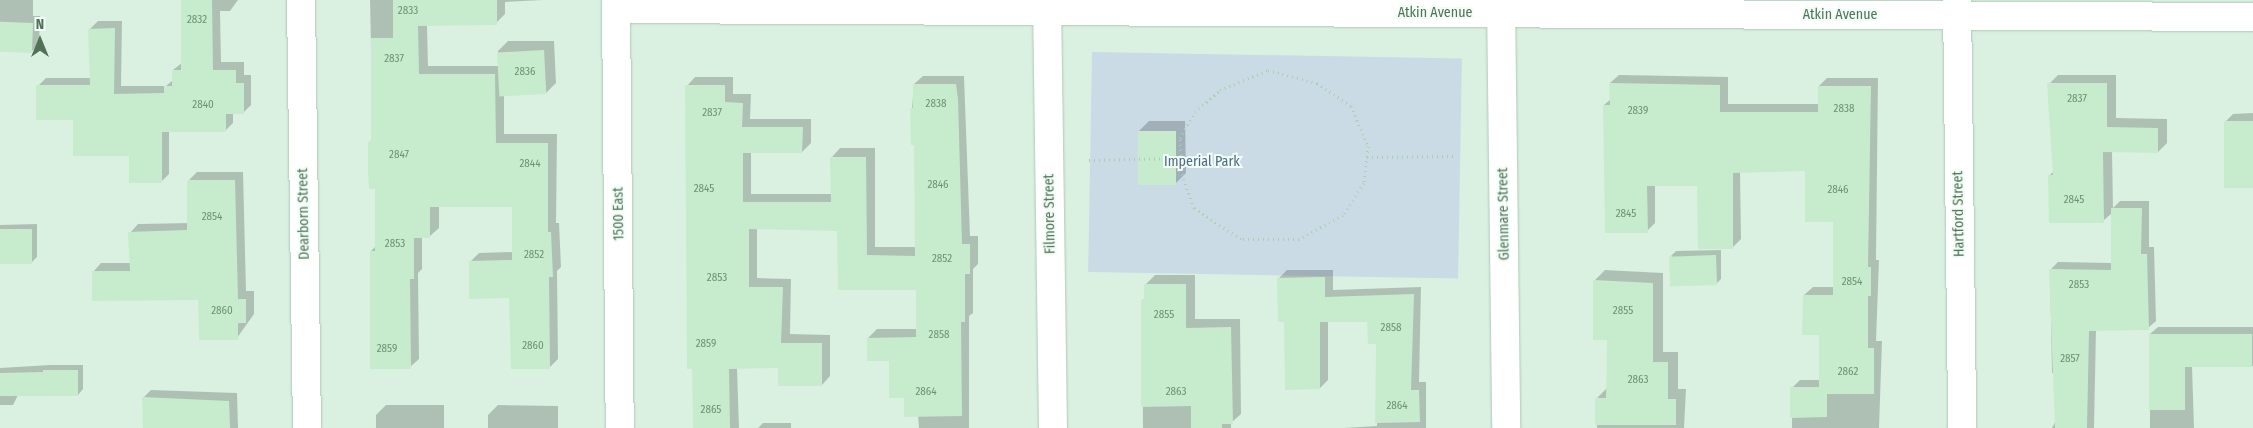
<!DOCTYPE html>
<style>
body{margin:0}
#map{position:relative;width:2253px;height:428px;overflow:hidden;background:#ebfaf1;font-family:"Fira Sans Condensed",sans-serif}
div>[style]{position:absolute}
.residential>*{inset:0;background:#daf1e2;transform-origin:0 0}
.green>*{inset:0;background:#cadbe6;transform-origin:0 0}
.shadow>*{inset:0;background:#0003}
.building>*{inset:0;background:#c6eccd;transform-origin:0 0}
.path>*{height:3px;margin-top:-1.5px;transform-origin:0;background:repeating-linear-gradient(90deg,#a9d1b0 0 1px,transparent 0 5px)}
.roads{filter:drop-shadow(0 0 1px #afc8b5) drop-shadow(0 0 1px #afc8b5)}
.minor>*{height:28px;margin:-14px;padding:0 14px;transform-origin:14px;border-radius:14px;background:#fff}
span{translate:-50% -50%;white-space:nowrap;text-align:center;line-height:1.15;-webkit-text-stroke:4px #f1fdf6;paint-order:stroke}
.number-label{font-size:11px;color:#6e9074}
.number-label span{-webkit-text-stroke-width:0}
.street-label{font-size:14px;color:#517256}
.park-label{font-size:14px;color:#506981}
.north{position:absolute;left:15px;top:15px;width:50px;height:50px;-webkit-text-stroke:4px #f1fdf6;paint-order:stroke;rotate:0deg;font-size:14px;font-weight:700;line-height:20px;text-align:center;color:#517256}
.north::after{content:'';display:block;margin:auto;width:18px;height:22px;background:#517256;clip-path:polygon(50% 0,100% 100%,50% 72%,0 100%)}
</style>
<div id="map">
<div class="residential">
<i style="left:0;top:0;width:2253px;height:428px"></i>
</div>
<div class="green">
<i style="left:1092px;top:52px;width:370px;height:220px;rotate:1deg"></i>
</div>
<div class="shadow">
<i style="clip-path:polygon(0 0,33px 0,33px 16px,40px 16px,39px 44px,32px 51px,0 51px)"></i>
<i style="clip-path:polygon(183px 0,238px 0,230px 11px,220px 11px,221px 62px,244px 62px,244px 75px,251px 75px,251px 105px,243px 113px,233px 113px,233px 123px,225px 131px,169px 131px,169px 174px,161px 182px,130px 155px,75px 119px,38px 86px,46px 78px,91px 78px,90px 29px,98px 21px,122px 21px,121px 86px,166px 86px,173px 80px,173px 70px,183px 62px)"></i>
<i style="clip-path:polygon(370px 0,543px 0,505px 2px,505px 14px,496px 23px,427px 25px,428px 66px,498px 66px,498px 51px,508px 41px,554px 41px,556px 83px,546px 93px,504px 93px,504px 134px,557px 134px,556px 223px,559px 223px,561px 267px,557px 271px,558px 359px,550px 367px,510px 297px,470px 262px,479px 253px,513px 252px,513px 206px,439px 206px,439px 228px,430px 236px,422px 236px,422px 269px,418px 273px,419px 359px,410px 367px,371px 251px,376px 246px,376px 188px,369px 143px,373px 139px)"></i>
<i style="clip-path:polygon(1619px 75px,1728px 77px,1728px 104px,1819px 104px,1819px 86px,1827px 78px,1878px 78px,1876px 260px,1879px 260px,1876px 341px,1882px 341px,1879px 428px,1792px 428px,1792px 388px,1800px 380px,1820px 380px,1820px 334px,1804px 295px,1813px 287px,1835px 287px,1835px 220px,1806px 170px,1740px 171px,1741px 239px,1733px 247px,1699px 185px,1655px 185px,1655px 223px,1647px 231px,1604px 105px,1611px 99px,1610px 83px)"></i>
<i style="clip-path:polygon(2058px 75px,2116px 75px,2116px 118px,2167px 119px,2167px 143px,2158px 152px,2112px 151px,2113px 208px,2120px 201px,2149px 201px,2149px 247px,2154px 247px,2156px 321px,2148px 328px,2096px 329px,2094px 428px,2052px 428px,2057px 418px,2057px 373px,2052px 373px,2050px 270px,2058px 262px,2112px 263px,2112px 213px,2103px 221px,2049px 176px,2054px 171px,2049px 84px)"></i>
<i style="clip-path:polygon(923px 76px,964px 76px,970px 236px,978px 236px,978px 264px,973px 269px,973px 313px,969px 316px,969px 428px,919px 428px,918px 415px,905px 397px,891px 360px,868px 338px,877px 329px,917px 329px,917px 289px,839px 289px,838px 229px,757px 228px,757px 278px,791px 279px,790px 334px,830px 335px,830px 376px,822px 385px,779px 367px,737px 368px,739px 428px,695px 428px,687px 86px,695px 77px,733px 77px,733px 94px,751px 94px,750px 119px,811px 119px,811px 143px,802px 152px,751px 152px,751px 194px,832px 194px,832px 157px,840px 148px,875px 148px,875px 247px,916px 247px,915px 144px,912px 109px,914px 84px)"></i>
<i style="clip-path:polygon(2253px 113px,2253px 186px,2225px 122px,2233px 114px)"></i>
<i style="clip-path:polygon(1149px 121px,1185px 121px,1186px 173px,1176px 183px,1139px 131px)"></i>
<i style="clip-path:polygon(197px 172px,243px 172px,246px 291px,254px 291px,254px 314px,237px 338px,200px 299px,93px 272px,101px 263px,131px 263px,130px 233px,138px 224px,189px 223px,188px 181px)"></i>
<i style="clip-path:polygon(37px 224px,37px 257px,32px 262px,0 262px,0 225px)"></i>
<i style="clip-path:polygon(1721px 250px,1721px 279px,1716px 284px,1671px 256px,1676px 251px)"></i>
<i style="clip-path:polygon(1287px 270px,1333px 270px,1333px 290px,1421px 287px,1419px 382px,1426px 382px,1426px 428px,1343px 428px,1377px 426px,1377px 342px,1368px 321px,1328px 321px,1328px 380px,1320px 388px,1285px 321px,1279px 278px)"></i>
<i style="clip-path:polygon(1605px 270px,1663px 273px,1663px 352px,1678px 352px,1678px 389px,1686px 389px,1684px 428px,1597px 428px,1597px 398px,1607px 388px,1608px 338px,1595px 280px)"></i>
<i style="clip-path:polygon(1155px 275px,1195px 275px,1195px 319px,1240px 319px,1241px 414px,1231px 423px,1231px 428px,1143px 428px,1142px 301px,1146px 297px,1146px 284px)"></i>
<i style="clip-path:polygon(2158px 327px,2253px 327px,2253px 366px,2192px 366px,2194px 428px,2150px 428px,2150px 334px)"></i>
<i style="clip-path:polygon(50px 365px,83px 365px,83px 389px,78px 395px,18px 395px,13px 405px,0 405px,0 368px)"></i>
<i style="clip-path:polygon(151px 390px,237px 393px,238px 428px,144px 428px,143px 398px)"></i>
<i style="clip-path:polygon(386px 405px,444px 405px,444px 428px,376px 428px,376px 415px)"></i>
<i style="clip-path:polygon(498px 405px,558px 406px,558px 428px,488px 428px,488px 415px)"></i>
<i style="clip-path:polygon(763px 423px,791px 423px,791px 428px,758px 428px)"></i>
</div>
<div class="building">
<i style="clip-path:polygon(181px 0,212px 0,213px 70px,236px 70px,236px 83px,244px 83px,244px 114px,226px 114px,226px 132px,162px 132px,162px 183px,129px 183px,129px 156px,73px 156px,73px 120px,36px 120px,36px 85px,90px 85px,88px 29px,115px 28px,114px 94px,164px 93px,164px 86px,172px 86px,172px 70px,181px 70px)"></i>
<i style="clip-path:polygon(393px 0,497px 0,497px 25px,418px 26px,419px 74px,495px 74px,496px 143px,548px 143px,548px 232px,551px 232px,553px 277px,549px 277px,550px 369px,511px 369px,509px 298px,469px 299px,469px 261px,512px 260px,512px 207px,430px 207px,430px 238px,414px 238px,414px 279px,410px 279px,411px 369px,370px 369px,370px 251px,375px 251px,375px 189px,369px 189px,368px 171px,368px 142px,371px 142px,371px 38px,393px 38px)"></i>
<i style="left:33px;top:23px;width:30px;height:33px;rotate:92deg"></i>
<i style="left:544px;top:50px;width:44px;height:47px;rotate:87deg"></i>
<i style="clip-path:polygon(1609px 83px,1720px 85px,1720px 112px,1818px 112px,1818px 86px,1871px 86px,1868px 267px,1871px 267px,1871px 296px,1868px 296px,1868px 348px,1874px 348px,1874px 394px,1827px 394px,1827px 417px,1790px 418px,1790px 387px,1819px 387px,1819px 335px,1802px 335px,1803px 295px,1833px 295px,1833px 222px,1805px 222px,1805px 171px,1733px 173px,1733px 249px,1698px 249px,1697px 186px,1647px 186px,1648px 233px,1605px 233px,1603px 105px,1610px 105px)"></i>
<i style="clip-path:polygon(2047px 83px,2107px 83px,2107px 127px,2158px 128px,2158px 153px,2103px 152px,2104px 223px,2049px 223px,2048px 175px,2053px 175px)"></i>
<i style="clip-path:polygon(913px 84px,956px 84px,958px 99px,962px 244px,970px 244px,970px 274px,965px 274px,965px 322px,961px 322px,962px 416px,904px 417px,904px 398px,889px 398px,889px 361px,867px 361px,867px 338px,916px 337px,916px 290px,838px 290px,837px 231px,749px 229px,749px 287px,783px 287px,781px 343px,822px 343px,822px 386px,778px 386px,778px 368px,729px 369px,730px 428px,693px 428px,692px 369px,687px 369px,685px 85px,725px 85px,725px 102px,743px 103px,742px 127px,803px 127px,802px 153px,743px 153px,743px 202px,831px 202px,830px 157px,866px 157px,867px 255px,915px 256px,914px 145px,911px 145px,910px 108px,913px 108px)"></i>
<i style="left:2224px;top:121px;width:29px;height:67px"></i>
<i style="left:1138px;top:131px;width:38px;height:54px"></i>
<i style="clip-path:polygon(187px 180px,235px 180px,238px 299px,246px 299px,246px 323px,238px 323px,238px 340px,199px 340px,198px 300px,92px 301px,92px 271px,130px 271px,128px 232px,187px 230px)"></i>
<i style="clip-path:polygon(2111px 208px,2142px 208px,2141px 254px,2147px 254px,2149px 330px,2089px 331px,2087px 428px,2055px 428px,2049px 269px,2111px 270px)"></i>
<i style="left:0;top:229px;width:32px;height:35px"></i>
<i style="left:1716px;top:255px;width:30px;height:47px;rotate:88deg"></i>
<i style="clip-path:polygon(1325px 277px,1325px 297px,1414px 294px,1411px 390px,1419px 390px,1420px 422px,1375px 423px,1376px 344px,1368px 344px,1367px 322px,1320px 322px,1320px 389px,1285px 390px,1284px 322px,1278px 322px,1277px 278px)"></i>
<i style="clip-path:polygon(1593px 280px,1653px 283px,1653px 362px,1668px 362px,1668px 399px,1676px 399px,1676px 425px,1595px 425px,1595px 398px,1606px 398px,1607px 340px,1593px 340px)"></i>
<i style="clip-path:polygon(1144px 284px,1186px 284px,1186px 328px,1231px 327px,1233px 424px,1222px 424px,1222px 428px,1191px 428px,1191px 406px,1141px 407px,1141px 300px,1144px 300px)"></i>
<i style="clip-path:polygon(2149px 334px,2252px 334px,2252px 367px,2185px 367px,2185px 410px,2149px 410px)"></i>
<i style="clip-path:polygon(43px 370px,78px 370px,78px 396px,0 396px,0 373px,43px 372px)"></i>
<i style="clip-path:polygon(142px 397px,229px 401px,230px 428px,143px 428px)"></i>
</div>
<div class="path">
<i style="left:1268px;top:70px;width:51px;rotate:14.9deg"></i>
<i style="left:1317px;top:83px;width:41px;rotate:34.1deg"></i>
<i style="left:1351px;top:106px;width:43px;rotate:67deg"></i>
<i style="left:1368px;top:146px;width:37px;rotate:96deg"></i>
<i style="left:1364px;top:183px;width:38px;rotate:123deg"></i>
<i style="left:1343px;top:215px;width:50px;rotate:151.4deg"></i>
<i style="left:1299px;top:239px;width:58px;rotate:180deg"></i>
<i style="left:1241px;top:239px;width:56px;rotate:-146.6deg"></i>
<i style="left:1194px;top:208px;width:35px;rotate:-110deg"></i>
<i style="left:1182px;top:175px;width:37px;rotate:-93deg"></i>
<i style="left:1180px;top:138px;width:30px;rotate:-60deg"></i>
<i style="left:1195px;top:112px;width:33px;rotate:-41deg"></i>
<i style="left:1220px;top:90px;width:52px;rotate:-22.6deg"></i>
<i style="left:1367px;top:157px;width:90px;rotate:-0.6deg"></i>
<i style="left:1089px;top:160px;width:92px;rotate:-1.2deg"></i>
</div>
<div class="roads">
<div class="minor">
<i style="left:301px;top:0;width:428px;rotate:89.2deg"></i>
<i style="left:616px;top:0;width:428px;rotate:89.5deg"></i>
<i style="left:1047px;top:0;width:428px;rotate:89.2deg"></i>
<i style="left:1501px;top:0;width:428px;rotate:89.3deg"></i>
<i style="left:1957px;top:0;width:428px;rotate:89.3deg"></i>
<i style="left:616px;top:9px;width:1637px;rotate:0.28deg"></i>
</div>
</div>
<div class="number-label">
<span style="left:408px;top:11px">2833</span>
<span style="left:197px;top:20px">2832</span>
<span style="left:394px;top:59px">2837</span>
<span style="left:525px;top:72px">2836</span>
<span style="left:2077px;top:99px">2837</span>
<span style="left:936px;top:104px">2838</span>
<span style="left:203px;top:105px">2840</span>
<span style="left:1844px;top:109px">2838</span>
<span style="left:1638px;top:111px">2839</span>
<span style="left:712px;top:113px">2837</span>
<span style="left:399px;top:155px">2847</span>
<span style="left:530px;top:164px">2844</span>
<span style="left:938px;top:185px">2846</span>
<span style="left:704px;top:189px">2845</span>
<span style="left:1838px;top:190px">2846</span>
<span style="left:2074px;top:200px">2845</span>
<span style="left:1626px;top:214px">2845</span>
<span style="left:212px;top:217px">2854</span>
<span style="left:395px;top:244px">2853</span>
<span style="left:534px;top:255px">2852</span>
<span style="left:942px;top:259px">2852</span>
<span style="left:717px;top:278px">2853</span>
<span style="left:1852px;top:282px">2854</span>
<span style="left:2079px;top:285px">2853</span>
<span style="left:222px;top:311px">2860</span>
<span style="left:1623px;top:311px">2855</span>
<span style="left:1164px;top:315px">2855</span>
<span style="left:1391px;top:328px">2858</span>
<span style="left:939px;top:335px">2858</span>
<span style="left:706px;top:344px">2859</span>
<span style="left:533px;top:346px">2860</span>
<span style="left:387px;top:349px">2859</span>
<span style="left:2070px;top:359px">2857</span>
<span style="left:1848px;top:372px">2862</span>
<span style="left:1638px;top:380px">2863</span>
<span style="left:926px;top:392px">2864</span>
<span style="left:1176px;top:392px">2863</span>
<span style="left:1397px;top:406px">2864</span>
<span style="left:711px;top:410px">2865</span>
</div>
<div class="street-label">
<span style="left:1435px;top:13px">Atkin Avenue</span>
<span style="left:1840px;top:15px">Atkin Avenue</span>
<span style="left:304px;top:214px;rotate:-91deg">Dearborn Street</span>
<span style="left:619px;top:214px;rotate:-91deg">1500 East</span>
<span style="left:1050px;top:214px;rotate:-91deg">Filmore Street</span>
<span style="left:1504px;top:214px;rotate:-91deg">Glenmare Street</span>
<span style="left:1959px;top:214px;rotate:-91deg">Hartford Street</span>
</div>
<div class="park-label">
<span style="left:1202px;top:162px">Imperial Park</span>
</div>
<div class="north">N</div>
</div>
